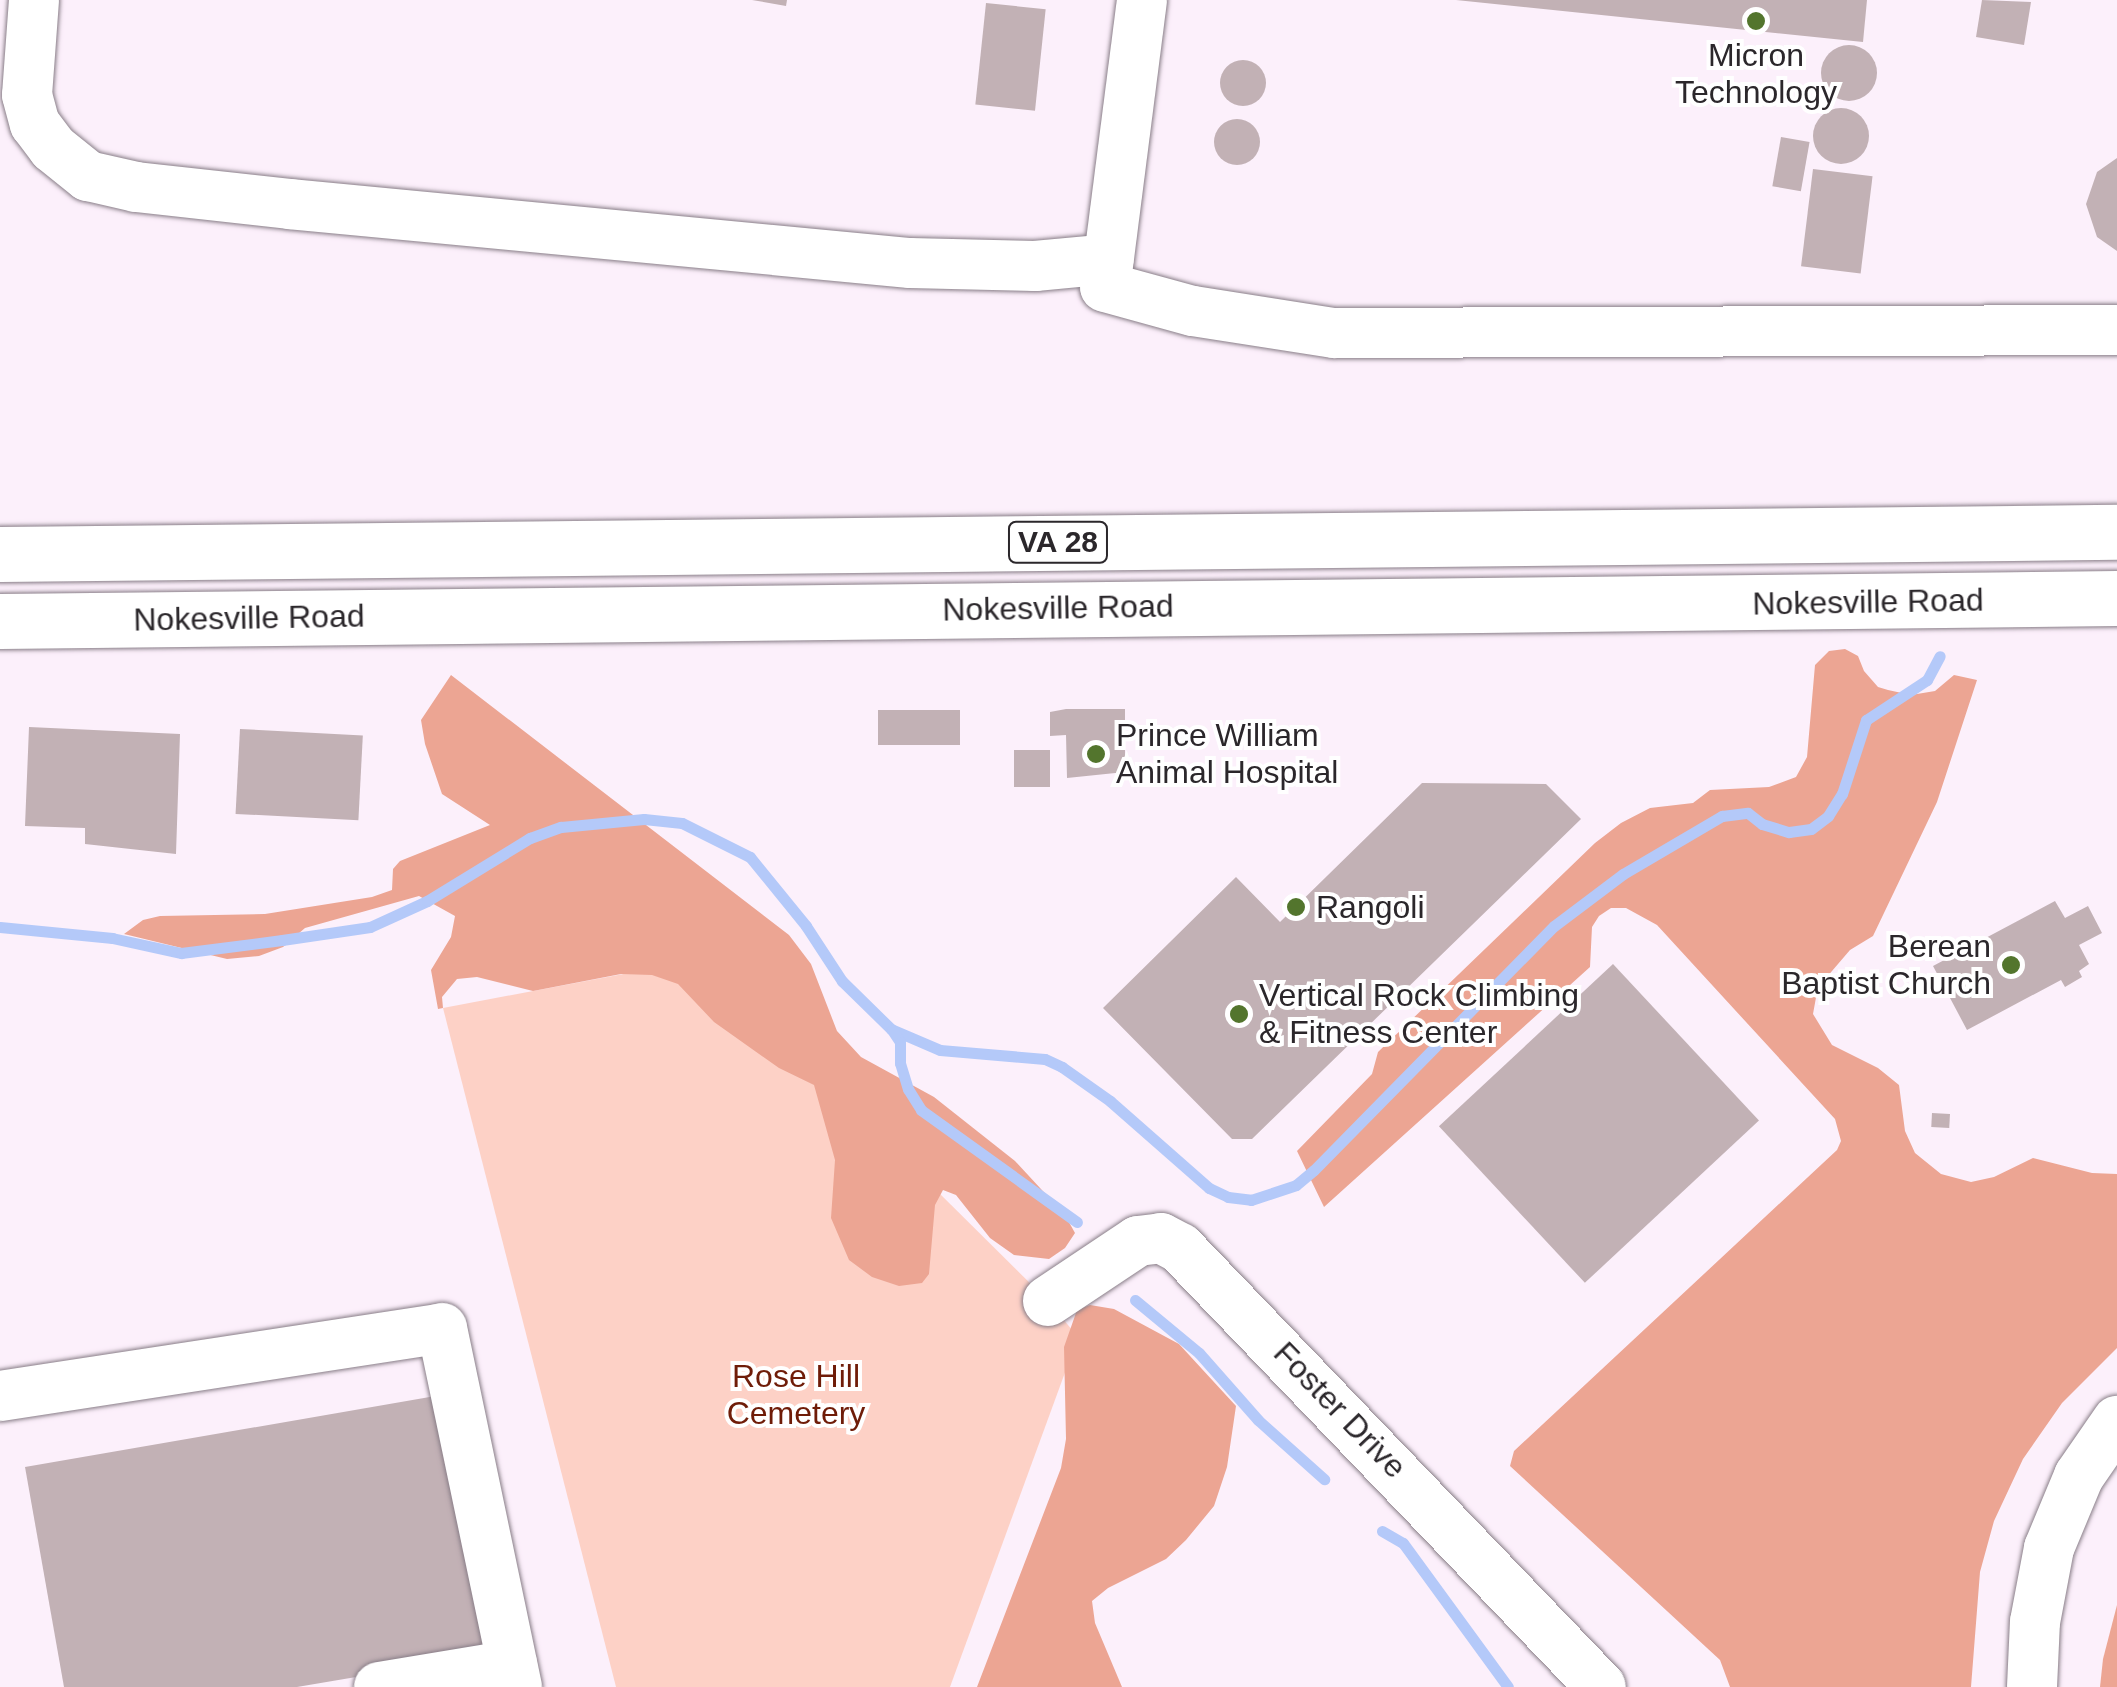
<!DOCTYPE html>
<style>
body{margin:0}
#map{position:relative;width:2117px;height:1687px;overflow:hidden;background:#fcf0fb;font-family:Helvetica,sans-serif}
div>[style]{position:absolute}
.green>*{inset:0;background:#fdd1c6}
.forest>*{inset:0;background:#eca593}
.stream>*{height:11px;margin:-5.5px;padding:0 5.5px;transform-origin:5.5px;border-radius:5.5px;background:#b4c9f9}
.building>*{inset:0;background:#c2b1b5;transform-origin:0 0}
.round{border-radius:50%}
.roads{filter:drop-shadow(0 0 2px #897e88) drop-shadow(0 0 2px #897e88)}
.minor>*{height:50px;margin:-25px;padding:0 25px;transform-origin:25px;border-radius:25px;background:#fff}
.highway>*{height:55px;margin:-27.5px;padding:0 27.5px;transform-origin:27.5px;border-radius:27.5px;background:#fff}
.dots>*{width:28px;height:28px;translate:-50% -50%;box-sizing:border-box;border:5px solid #fff;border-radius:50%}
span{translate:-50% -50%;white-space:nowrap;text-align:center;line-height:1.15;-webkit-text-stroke:8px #fff;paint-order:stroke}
.shield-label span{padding:2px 8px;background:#fff;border:2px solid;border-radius:8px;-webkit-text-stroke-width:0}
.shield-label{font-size:30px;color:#2b272b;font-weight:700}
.poi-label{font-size:32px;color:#2b272b}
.left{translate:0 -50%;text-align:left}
.right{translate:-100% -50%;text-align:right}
.street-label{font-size:32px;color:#2b272b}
.park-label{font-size:32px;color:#6f1c08}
</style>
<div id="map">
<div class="green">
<i style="clip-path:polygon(703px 959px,1048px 1301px,1078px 1337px,950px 1687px,616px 1687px,443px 1008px)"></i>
</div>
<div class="forest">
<i style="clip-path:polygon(1845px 649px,1858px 656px,1864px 671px,1878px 687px,1888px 690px,1911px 695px,1935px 691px,1954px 675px,1977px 680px,1937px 802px,1873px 936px,1850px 950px,1826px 978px,1817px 992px,1813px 1014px,1832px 1045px,1878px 1068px,1899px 1085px,1905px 1131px,1915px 1153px,1941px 1174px,1971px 1182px,1994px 1177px,2033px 1158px,2092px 1173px,2117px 1174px,2117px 1348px,2062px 1403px,2023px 1459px,1994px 1521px,1980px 1572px,1971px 1687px,1730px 1687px,1720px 1660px,1510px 1466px,1514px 1451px,1837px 1150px,1841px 1141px,1835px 1119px,1657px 925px,1626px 908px,1611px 908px,1599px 916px,1592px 927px,1590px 967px,1324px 1207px,1297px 1151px,1372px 1074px,1378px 1052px,1595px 843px,1621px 823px,1650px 808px,1693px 803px,1710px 790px,1769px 787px,1796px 777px,1807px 757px,1815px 665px,1829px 651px)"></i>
<i style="clip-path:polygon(451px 675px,789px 935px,811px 964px,837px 1031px,861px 1057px,934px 1097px,1015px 1161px,1065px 1215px,1075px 1233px,1065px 1248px,1049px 1259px,1014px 1255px,990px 1238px,956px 1195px,943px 1190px,935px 1205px,929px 1274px,922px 1283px,899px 1286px,872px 1277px,849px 1260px,831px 1218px,835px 1160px,814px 1085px,779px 1068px,714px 1022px,678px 984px,652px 975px,621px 974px,533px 991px,477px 977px,457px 979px,442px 997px,443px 1008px,438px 1009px,431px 970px,451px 937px,455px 916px,419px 896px,305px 928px,283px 947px,259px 956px,227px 959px,124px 934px,143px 920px,160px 916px,265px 914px,372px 897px,392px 890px,393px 869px,400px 861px,490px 825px,442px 794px,425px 744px,421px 720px)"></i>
<i style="clip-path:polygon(1090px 1305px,1114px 1309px,1179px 1344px,1236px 1406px,1227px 1467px,1214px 1506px,1186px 1540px,1166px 1559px,1108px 1588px,1092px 1601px,1095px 1623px,1122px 1687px,977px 1687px,1061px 1468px,1066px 1439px,1064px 1347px,1077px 1310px)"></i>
<i style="clip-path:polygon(2117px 1605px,2117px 1687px,2100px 1687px,2103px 1659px)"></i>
</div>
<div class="stream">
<i style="left:0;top:927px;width:113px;rotate:5.6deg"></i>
<i style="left:112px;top:938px;width:71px;rotate:12.3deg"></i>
<i style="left:181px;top:953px;width:102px;rotate:-7.3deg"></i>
<i style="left:282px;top:940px;width:89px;rotate:-8.4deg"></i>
<i style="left:370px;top:927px;width:63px;rotate:-24.5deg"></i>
<i style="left:427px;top:901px;width:121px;rotate:-31.5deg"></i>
<i style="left:530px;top:838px;width:33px;rotate:-20deg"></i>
<i style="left:561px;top:827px;width:83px;rotate:-5.5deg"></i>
<i style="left:644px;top:819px;width:38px;rotate:6deg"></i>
<i style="left:682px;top:823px;width:76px;rotate:26.6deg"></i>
<i style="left:750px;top:857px;width:89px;rotate:50.9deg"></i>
<i style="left:806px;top:926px;width:66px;rotate:56.8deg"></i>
<i style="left:842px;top:981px;width:69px;rotate:44.4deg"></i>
<i style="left:891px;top:1029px;width:53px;rotate:23.2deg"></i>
<i style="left:940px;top:1050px;width:105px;rotate:4.9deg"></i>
<i style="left:1045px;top:1059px;width:19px;rotate:25deg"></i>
<i style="left:1062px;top:1067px;width:59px;rotate:35.3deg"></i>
<i style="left:1110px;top:1101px;width:132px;rotate:41.3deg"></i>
<i style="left:1209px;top:1188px;width:21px;rotate:25deg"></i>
<i style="left:1228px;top:1197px;width:23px;rotate:7deg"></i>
<i style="left:1251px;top:1200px;width:47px;rotate:-18.4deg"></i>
<i style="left:1296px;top:1185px;width:23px;rotate:-40deg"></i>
<i style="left:1314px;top:1170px;width:342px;rotate:-45.5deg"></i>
<i style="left:1554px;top:926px;width:86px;rotate:-37deg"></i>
<i style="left:1623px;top:874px;width:115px;rotate:-30.4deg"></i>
<i style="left:1722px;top:816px;width:26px;rotate:-7deg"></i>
<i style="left:1748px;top:813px;width:18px;rotate:38deg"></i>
<i style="left:1762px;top:824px;width:28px;rotate:17deg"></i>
<i style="left:1789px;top:832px;width:22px;rotate:-8deg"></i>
<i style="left:1811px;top:829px;width:21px;rotate:-37deg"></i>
<i style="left:1828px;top:816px;width:26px;rotate:-58deg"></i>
<i style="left:1842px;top:794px;width:78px;rotate:-72deg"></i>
<i style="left:1866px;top:720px;width:73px;rotate:-33.3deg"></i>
<i style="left:1927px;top:680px;width:27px;rotate:-62deg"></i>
<i style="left:892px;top:1030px;width:14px;rotate:56deg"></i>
<i style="left:900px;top:1042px;width:21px;rotate:90deg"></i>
<i style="left:900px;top:1063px;width:27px;rotate:73deg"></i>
<i style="left:908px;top:1089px;width:25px;rotate:58deg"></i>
<i style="left:921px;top:1110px;width:192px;rotate:35.7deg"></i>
<i style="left:1135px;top:1300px;width:83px;rotate:39.6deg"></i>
<i style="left:1199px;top:1353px;width:89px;rotate:48.6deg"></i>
<i style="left:1258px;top:1420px;width:89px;rotate:41.8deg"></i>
<i style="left:1382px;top:1531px;width:24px;rotate:30deg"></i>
<i style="left:1403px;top:1543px;width:178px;rotate:53.9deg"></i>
</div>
<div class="building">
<i style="clip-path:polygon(752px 0,787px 0,786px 6px)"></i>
<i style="clip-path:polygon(1456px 0,1867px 0,1863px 42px)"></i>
<i style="clip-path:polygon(1982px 0,2031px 2px,2024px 45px,1976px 37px)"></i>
<i style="left:986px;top:3px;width:60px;height:102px;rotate:6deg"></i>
<i class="round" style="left:1821px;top:45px;width:56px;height:56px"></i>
<i class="round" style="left:1220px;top:60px;width:46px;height:46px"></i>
<i class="round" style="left:1813px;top:108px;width:56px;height:56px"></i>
<i class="round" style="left:1214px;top:119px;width:46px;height:46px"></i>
<i style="left:1781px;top:137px;width:29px;height:50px;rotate:10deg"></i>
<i style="clip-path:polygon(2117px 158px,2117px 251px,2097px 237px,2086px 204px,2097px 172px)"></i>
<i style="left:1813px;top:169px;width:60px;height:98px;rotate:7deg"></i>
<i style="clip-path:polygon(1066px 709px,1125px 709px,1125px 772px,1067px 778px,1066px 735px,1050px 736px,1050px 712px)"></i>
<i style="left:960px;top:710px;width:35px;height:82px;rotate:90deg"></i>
<i style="clip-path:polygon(29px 727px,180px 734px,176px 854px,85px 844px,85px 828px,25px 826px)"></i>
<i style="left:240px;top:729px;width:123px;height:85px;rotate:3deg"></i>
<i style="left:1014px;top:750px;width:36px;height:37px"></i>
<i style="clip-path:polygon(1422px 783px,1546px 784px,1581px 819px,1252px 1139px,1232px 1139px,1103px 1008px,1236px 877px,1280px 922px)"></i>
<i style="clip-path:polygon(2055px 901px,2065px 918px,2088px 906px,2102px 933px,2079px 945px,2089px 964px,2079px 971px,2082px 977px,2065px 987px,2061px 980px,1967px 1030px,1933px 966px)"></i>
<i style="left:1613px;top:964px;width:214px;height:238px;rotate:47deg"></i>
<i style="left:1932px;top:1113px;width:18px;height:14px;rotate:3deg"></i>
<i style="clip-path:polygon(447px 1394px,492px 1654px,297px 1687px,64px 1687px,25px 1467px)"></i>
</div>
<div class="roads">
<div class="minor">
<i style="left:34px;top:0;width:95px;rotate:94.2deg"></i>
<i style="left:27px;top:95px;width:30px;rotate:75deg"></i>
<i style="left:35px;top:124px;width:30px;rotate:53deg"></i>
<i style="left:53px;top:148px;width:45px;rotate:38.7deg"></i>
<i style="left:88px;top:176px;width:49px;rotate:12.9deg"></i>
<i style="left:136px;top:187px;width:154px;rotate:6.3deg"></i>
<i style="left:289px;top:204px;width:624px;rotate:5.43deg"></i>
<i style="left:910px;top:263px;width:125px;rotate:1.4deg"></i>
<i style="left:1035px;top:266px;width:74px;rotate:-5.4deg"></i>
<i style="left:1142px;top:0;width:289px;rotate:97.3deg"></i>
<i style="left:1105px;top:287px;width:91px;rotate:15.3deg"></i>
<i style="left:1193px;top:311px;width:143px;rotate:8.9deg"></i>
<i style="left:1334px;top:333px;width:783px;rotate:-0.22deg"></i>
<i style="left:1048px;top:1301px;width:108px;rotate:-33.7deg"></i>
<i style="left:1138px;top:1241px;width:23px;rotate:-7deg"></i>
<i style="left:1161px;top:1238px;width:21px;rotate:28deg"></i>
<i style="left:1180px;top:1248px;width:608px;rotate:46.2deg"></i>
<i style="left:0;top:1396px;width:447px;rotate:-8.7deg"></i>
<i style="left:442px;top:1328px;width:367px;rotate:78.2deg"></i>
<i style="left:379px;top:1687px;width:135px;rotate:-9.4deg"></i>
<i style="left:2032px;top:1687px;width:65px;rotate:-87.4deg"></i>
<i style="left:2035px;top:1622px;width:75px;rotate:-79.3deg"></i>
<i style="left:2049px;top:1548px;width:78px;rotate:-67.4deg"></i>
<i style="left:2079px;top:1476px;width:67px;rotate:-55.4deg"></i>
</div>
<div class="highway">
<i style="left:0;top:554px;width:2117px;rotate:-0.6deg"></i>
<i style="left:0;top:621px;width:2117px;rotate:-0.62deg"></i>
</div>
</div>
<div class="dots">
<i style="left:1756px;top:21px;background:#53752d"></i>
<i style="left:1096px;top:754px;background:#53752d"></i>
<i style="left:1296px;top:907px;background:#53752d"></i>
<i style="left:2011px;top:965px;background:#53752d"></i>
<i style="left:1239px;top:1014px;background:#53752d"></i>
</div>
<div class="shield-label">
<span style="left:1058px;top:542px">VA 28</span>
</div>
<div class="poi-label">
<span style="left:1756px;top:74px">Micron<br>Technology</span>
<span class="left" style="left:1116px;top:754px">Prince William<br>Animal Hospital</span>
<span class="left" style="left:1316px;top:907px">Rangoli</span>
<span class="right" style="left:1991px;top:965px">Berean<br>Baptist Church</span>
<span class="left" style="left:1259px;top:1014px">Vertical Rock Climbing<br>&amp; Fitness Center</span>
</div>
<div class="street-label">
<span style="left:1868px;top:602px;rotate:-1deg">Nokesville Road</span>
<span style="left:1058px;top:608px;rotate:-1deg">Nokesville Road</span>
<span style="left:249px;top:618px;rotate:-1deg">Nokesville Road</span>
<span style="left:1340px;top:1410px;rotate:46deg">Foster Drive</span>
</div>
<div class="park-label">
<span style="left:796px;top:1395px">Rose Hill<br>Cemetery</span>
</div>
</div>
